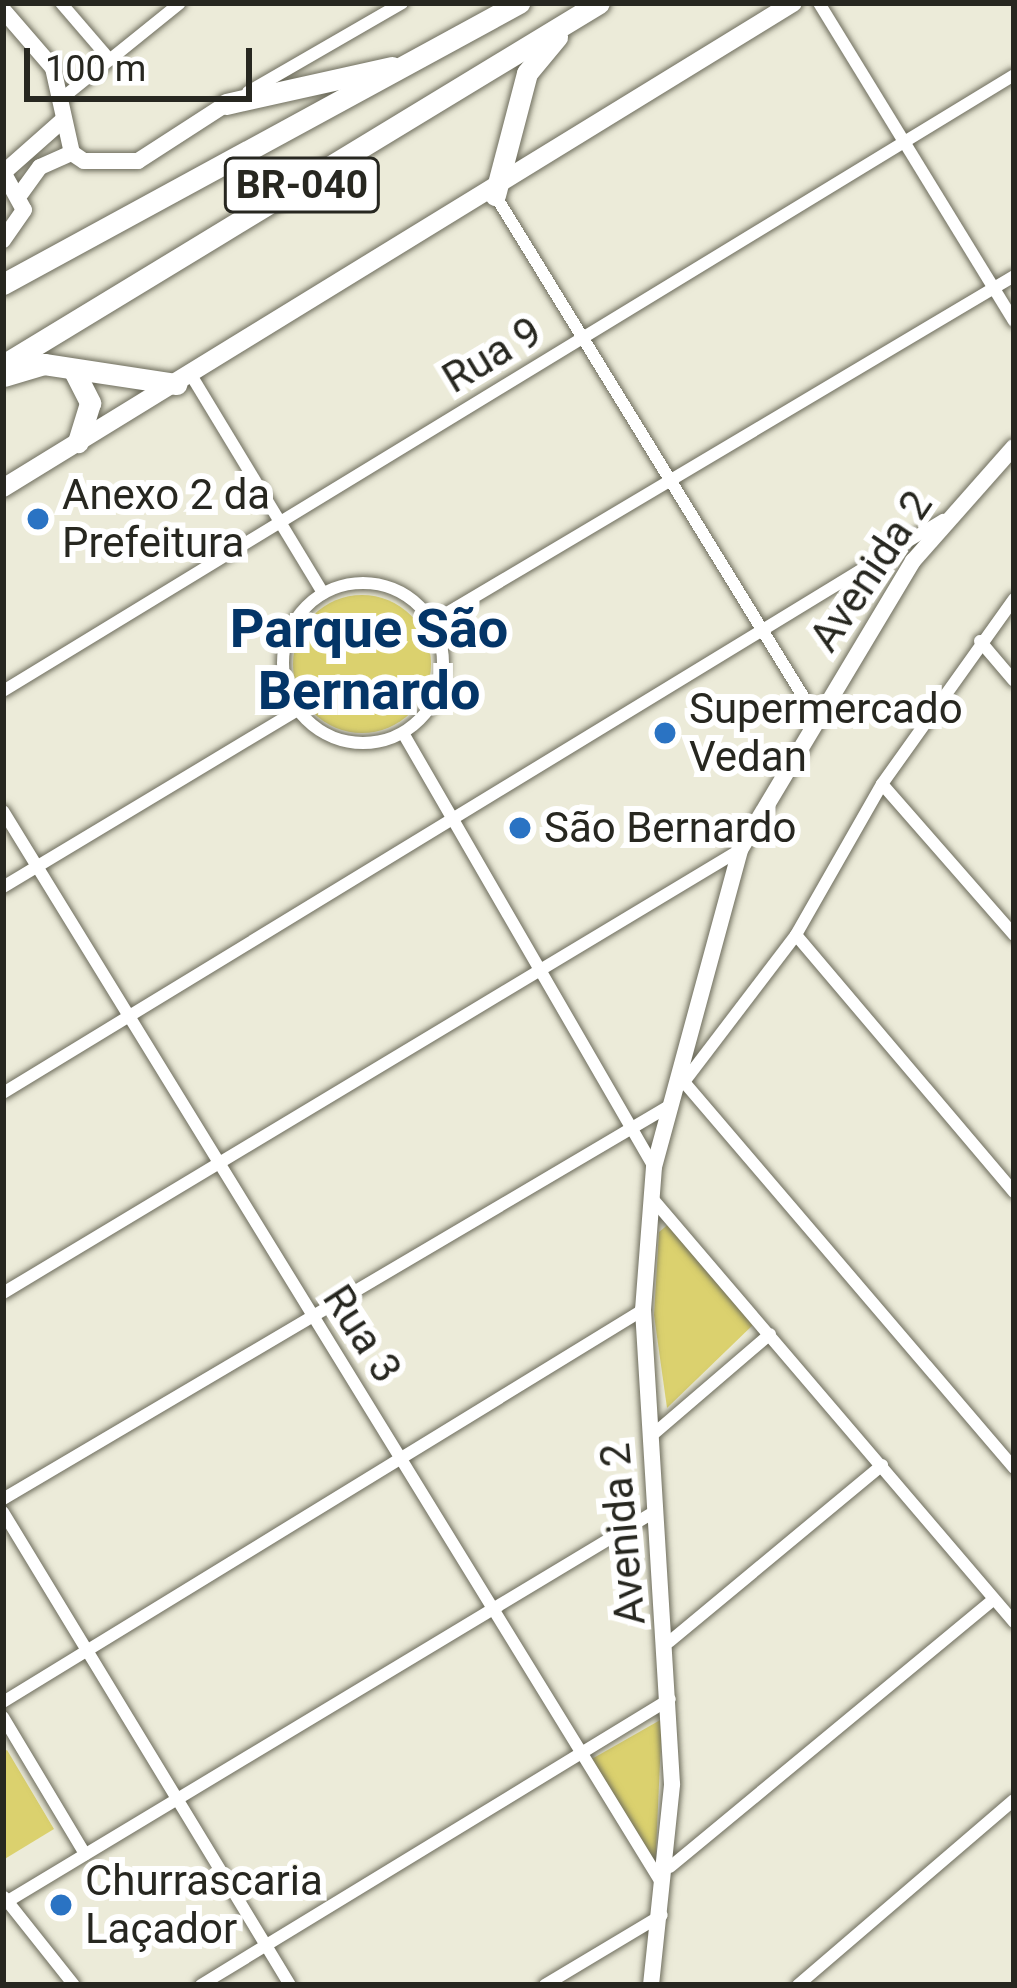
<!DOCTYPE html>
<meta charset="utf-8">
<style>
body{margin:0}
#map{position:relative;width:1017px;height:1988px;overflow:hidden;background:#ecebd9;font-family:Roboto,sans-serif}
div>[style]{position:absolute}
.green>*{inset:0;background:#dbd16e}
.round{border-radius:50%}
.roads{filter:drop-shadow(0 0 3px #6d6c5c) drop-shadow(0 0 3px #6d6c5c)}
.minor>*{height:12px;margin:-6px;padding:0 6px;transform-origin:6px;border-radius:6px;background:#fff}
.minor>.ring{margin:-6px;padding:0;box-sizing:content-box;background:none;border:12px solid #fff;border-radius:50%}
.tertiary>*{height:16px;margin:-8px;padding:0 8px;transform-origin:8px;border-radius:8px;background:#fff}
.secondary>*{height:18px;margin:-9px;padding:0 9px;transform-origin:9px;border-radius:9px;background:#fff}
.trunk>*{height:21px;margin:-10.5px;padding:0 10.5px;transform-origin:10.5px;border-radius:10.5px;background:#fff}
.dots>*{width:33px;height:33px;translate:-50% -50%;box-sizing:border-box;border:6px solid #fff;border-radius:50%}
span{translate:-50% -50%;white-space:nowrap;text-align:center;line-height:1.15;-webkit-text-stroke:12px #fff;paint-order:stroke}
.shield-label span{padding:3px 9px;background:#fff;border:3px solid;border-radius:9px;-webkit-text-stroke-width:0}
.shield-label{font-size:39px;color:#272720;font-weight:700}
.street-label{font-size:42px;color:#272720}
.poi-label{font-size:42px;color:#272720}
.left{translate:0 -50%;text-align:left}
.district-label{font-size:54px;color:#043567;font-weight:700}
.frame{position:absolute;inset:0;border:6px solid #272720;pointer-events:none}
.scale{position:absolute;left:24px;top:48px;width:228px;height:54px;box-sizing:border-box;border:6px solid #272720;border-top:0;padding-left:15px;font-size:36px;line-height:42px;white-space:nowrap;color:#272720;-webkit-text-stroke:9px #fff;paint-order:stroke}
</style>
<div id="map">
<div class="green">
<i class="round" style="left:293px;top:595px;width:138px;height:138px"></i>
<i style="clip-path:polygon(670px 1223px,757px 1321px,667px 1408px,654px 1315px,659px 1232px)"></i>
<i style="clip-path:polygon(662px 1719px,655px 1872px,590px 1760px)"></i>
<i style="clip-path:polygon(7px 1750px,54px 1829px,3px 1860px,3px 1752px)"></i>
</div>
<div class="roads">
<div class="minor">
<i style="left:61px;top:3px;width:75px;rotate:49.3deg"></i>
<i style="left:819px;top:3px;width:373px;rotate:58.5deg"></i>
<i style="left:248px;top:92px;width:178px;rotate:-30deg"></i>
<i style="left:66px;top:95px;width:146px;rotate:-38.9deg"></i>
<i style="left:495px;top:195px;width:615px;rotate:58.43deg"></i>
<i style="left:191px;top:375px;width:255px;rotate:58.8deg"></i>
<i class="ring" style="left:283px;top:583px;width:148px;height:148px"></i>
<i style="left:1014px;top:599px;width:227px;rotate:125.5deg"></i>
<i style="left:882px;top:784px;width:174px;rotate:119.7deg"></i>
<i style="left:796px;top:935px;width:185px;rotate:127.3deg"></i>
<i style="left:684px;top:1082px;width:508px;rotate:49.47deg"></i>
<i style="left:432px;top:622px;width:677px;rotate:-30.73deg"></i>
<i style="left:980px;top:641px;width:52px;rotate:49.6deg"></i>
<i style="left:3px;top:691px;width:1184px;rotate:-31.35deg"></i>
<i style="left:403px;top:733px;width:501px;rotate:59.96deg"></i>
<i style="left:882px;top:784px;width:201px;rotate:48.8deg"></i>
<i style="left:3px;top:811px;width:1259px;rotate:58.44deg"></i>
<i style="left:3px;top:887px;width:343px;rotate:-31deg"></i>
<i style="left:796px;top:935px;width:337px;rotate:49.7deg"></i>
<i style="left:3px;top:1093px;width:1101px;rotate:-31.37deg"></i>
<i style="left:651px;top:1197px;width:559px;rotate:49.5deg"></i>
<i style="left:3px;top:1293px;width:860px;rotate:-31.01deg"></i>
<i style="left:650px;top:1437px;width:158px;rotate:-40.6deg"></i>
<i style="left:3px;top:1499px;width:773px;rotate:-30.54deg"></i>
<i style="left:3px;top:1512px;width:553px;rotate:58.75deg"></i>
<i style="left:669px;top:1642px;width:277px;rotate:-39.7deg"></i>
<i style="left:3px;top:1702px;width:751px;rotate:-31.49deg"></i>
<i style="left:3px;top:1717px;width:160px;rotate:59.1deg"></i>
<i style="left:670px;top:1867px;width:420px;rotate:-39.6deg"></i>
<i style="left:4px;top:1897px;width:112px;rotate:51.5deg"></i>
<i style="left:3px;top:1904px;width:760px;rotate:-31.05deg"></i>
<i style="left:201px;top:1985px;width:549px;rotate:-31.38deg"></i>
<i style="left:545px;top:1985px;width:136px;rotate:-30.9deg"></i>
<i style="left:798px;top:1985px;width:284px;rotate:-40.6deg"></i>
</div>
<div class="tertiary">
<i style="left:3px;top:10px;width:77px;rotate:49.2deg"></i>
<i style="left:53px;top:68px;width:87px;rotate:77.4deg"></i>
<i style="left:72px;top:153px;width:14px;rotate:34deg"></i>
<i style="left:84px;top:161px;width:54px"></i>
<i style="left:138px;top:161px;width:105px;rotate:-32.9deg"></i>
<i style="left:3px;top:172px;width:43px;rotate:61.1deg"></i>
<i style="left:24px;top:210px;width:37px;rotate:125deg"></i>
<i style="left:3px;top:173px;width:80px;rotate:-41.5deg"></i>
<i style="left:21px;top:193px;width:32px;rotate:-54deg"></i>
<i style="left:40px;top:167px;width:35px;rotate:-24deg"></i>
<i style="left:651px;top:1985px;width:202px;rotate:-84deg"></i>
<i style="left:672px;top:1784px;width:475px;rotate:-93.5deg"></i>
<i style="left:643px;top:1310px;width:143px;rotate:-85.6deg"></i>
<i style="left:654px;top:1167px;width:328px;rotate:-74.8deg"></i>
<i style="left:740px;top:850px;width:337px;rotate:-59.1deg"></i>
<i style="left:913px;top:561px;width:152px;rotate:-48.5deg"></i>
</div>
<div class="secondary">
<i style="left:3px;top:488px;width:927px;rotate:-31.55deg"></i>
</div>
<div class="trunk">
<i style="left:226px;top:104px;width:170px;rotate:-12.6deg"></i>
<i style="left:495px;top:195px;width:126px;rotate:-75.3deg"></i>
<i style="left:527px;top:73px;width:47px;rotate:-50.2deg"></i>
<i style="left:3px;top:284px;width:588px;rotate:-28.57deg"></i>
<i style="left:3px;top:365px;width:697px;rotate:-31.27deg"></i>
<i style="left:74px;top:371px;width:36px;rotate:63deg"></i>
<i style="left:90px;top:403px;width:41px;rotate:107.1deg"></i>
<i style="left:4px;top:376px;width:42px;rotate:-16.7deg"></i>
<i style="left:44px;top:364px;width:134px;rotate:8.6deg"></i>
</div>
</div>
<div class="dots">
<i style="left:38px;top:519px;background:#2a73c3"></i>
<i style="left:665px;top:733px;background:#2a73c3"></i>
<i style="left:520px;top:828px;background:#2a73c3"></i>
<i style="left:61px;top:1905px;background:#2a73c3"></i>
</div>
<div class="shield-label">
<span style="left:302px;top:185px">BR-040</span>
</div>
<div class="street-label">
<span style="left:492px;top:355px;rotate:-31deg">Rua 9</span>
<span style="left:871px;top:571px;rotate:-56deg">Avenida 2</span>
<span style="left:362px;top:1334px;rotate:57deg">Rua 3</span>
<span style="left:623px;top:1534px;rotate:-95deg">Avenida 2</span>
</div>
<div class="poi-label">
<span class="left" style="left:62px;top:519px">Anexo 2 da<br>Prefeitura</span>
<span class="left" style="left:689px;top:733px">Supermercado<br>Vedan</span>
<span class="left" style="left:544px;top:828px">São Bernardo</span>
<span class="left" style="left:85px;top:1905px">Churrascaria<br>Laçador</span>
</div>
<div class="district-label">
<span style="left:369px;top:660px">Parque São<br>Bernardo</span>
</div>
<div class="frame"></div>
<div class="scale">100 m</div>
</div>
